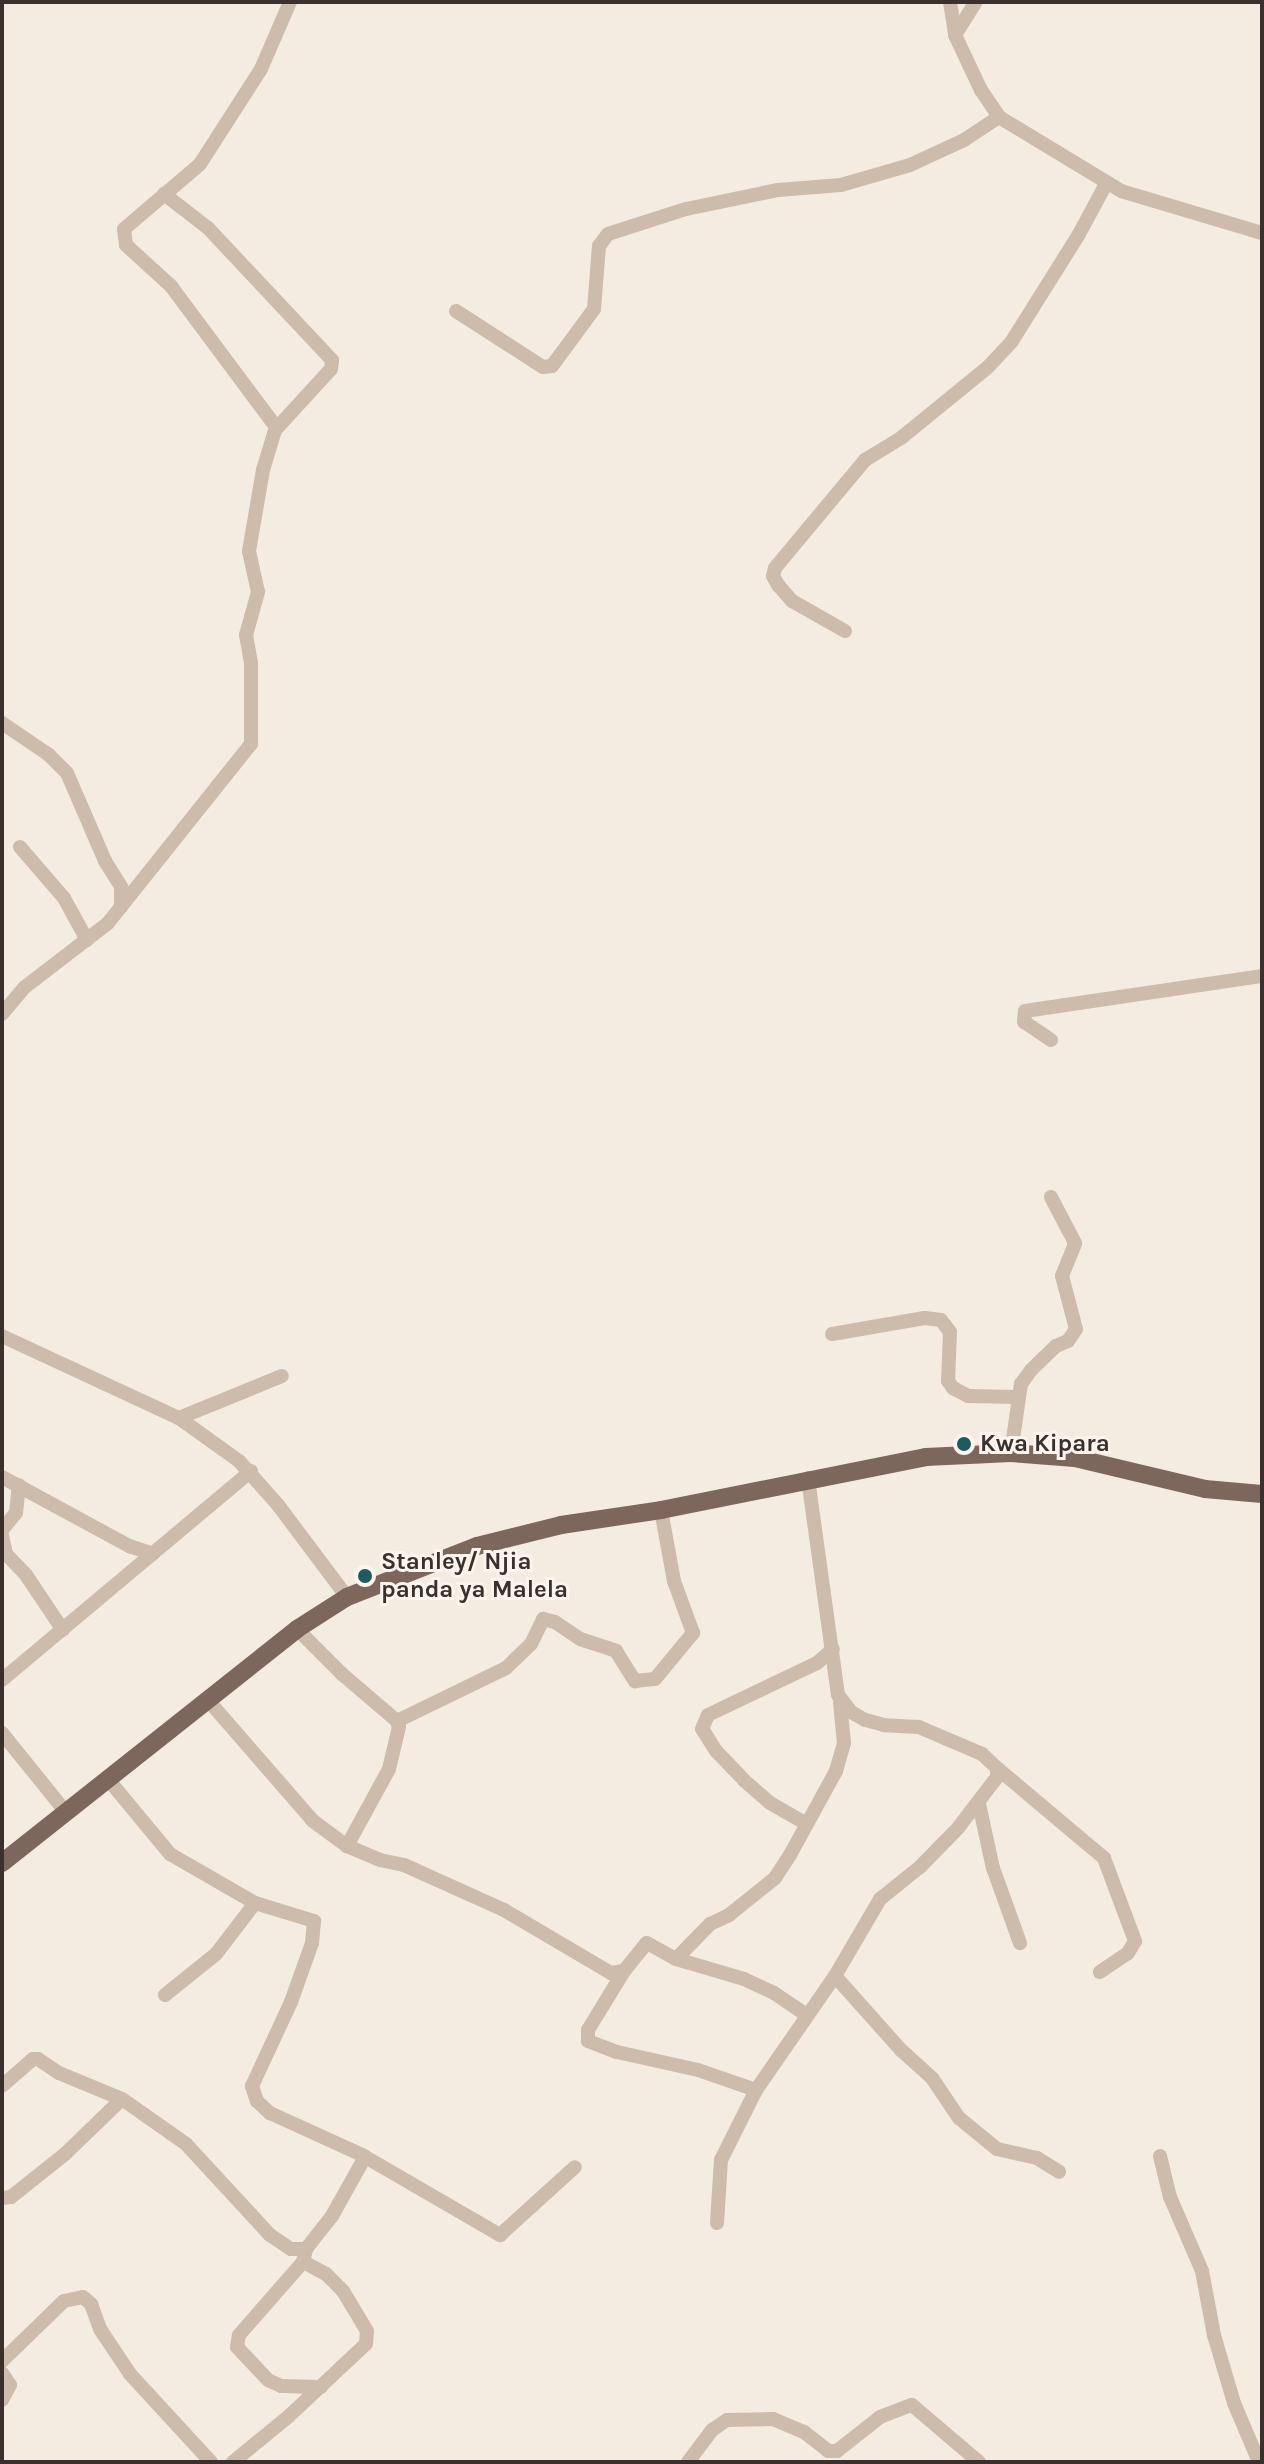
<!DOCTYPE html>
<style>
body{margin:0}
#map{position:relative;width:1264px;height:2464px;overflow:hidden;background:#f4ebe1;font-family:Karla,sans-serif}
div>[style]{position:absolute}
.minor>*{height:14px;margin:-7px;padding:0 7px;transform-origin:7px;border-radius:7px;background:#cdbbac}
.major>*{height:18px;margin:-9px;padding:0 9px;transform-origin:9px;border-radius:9px;background:#7d675c}
.dots>*{width:22px;height:22px;translate:-50% -50%;box-sizing:border-box;border:4px solid #fbf5ee;border-radius:50%}
span{translate:-50% -50%;white-space:nowrap;text-align:center;line-height:1.15;-webkit-text-stroke:6px #fbf5ee;paint-order:stroke}
.poi-label{font-size:24px;color:#3b302b;font-weight:700}
.left{translate:0 -50%;text-align:left}
.frame{position:absolute;inset:0;border:4px solid #3b302b;pointer-events:none}
</style>
<div id="map">
<div class="minor">
<i style="left:950px;top:2px;width:33px;rotate:81deg"></i>
<i style="left:955px;top:35px;width:61px;rotate:64.7deg"></i>
<i style="left:981px;top:90px;width:32px;rotate:56deg"></i>
<i style="left:955px;top:35px;width:39px;rotate:-58deg"></i>
<i style="left:164px;top:194px;width:56px;rotate:37.7deg"></i>
<i style="left:208px;top:228px;width:181px;rotate:46.8deg"></i>
<i style="left:332px;top:360px;width:9px;rotate:96deg"></i>
<i style="left:331px;top:369px;width:81px;rotate:132.5deg"></i>
<i style="left:456px;top:311px;width:103px;rotate:32.8deg"></i>
<i style="left:543px;top:367px;width:9px;rotate:-6deg"></i>
<i style="left:552px;top:366px;width:71px;rotate:-53.6deg"></i>
<i style="left:594px;top:309px;width:63px;rotate:-85.5deg"></i>
<i style="left:599px;top:246px;width:15px;rotate:-53deg"></i>
<i style="left:608px;top:234px;width:82px;rotate:-17.8deg"></i>
<i style="left:686px;top:209px;width:94px;rotate:-11.7deg"></i>
<i style="left:778px;top:190px;width:63px;rotate:-4.5deg"></i>
<i style="left:841px;top:185px;width:72px;rotate:-16.2deg"></i>
<i style="left:910px;top:165px;width:60px;rotate:-24.8deg"></i>
<i style="left:964px;top:140px;width:42px;rotate:-33.3deg"></i>
<i style="left:999px;top:117px;width:143px;rotate:31.2deg"></i>
<i style="left:1121px;top:191px;width:147px;rotate:16.6deg"></i>
<i style="left:845px;top:631px;width:61px;rotate:-150.5deg"></i>
<i style="left:792px;top:601px;width:21px;rotate:-131deg"></i>
<i style="left:778px;top:585px;width:10px;rotate:-119deg"></i>
<i style="left:773px;top:576px;width:8px;rotate:-76deg"></i>
<i style="left:775px;top:568px;width:141px;rotate:-50.2deg"></i>
<i style="left:865px;top:460px;width:42px;rotate:-31.4deg"></i>
<i style="left:901px;top:438px;width:112px;rotate:-39.2deg"></i>
<i style="left:988px;top:367px;width:35px;rotate:-47deg"></i>
<i style="left:1012px;top:341px;width:126px;rotate:-57.9deg"></i>
<i style="left:1079px;top:234px;width:57px;rotate:-61.6deg"></i>
<i style="left:2px;top:723px;width:57px;rotate:34.2deg"></i>
<i style="left:49px;top:755px;width:25px;rotate:45deg"></i>
<i style="left:67px;top:773px;width:96px;rotate:66.6deg"></i>
<i style="left:105px;top:861px;width:31px;rotate:58deg"></i>
<i style="left:121px;top:887px;width:20px;rotate:90deg"></i>
<i style="left:20px;top:847px;width:67px;rotate:49.2deg"></i>
<i style="left:64px;top:898px;width:48px;rotate:61.3deg"></i>
<i style="left:2px;top:1014px;width:35px;rotate:-50deg"></i>
<i style="left:25px;top:987px;width:105px;rotate:-37.6deg"></i>
<i style="left:108px;top:923px;width:229px;rotate:-51.4deg"></i>
<i style="left:251px;top:744px;width:81px;rotate:-90deg"></i>
<i style="left:251px;top:663px;width:28px;rotate:-100deg"></i>
<i style="left:246px;top:635px;width:45px;rotate:-74.4deg"></i>
<i style="left:258px;top:592px;width:42px;rotate:-102.4deg"></i>
<i style="left:249px;top:551px;width:82px;rotate:-80.2deg"></i>
<i style="left:263px;top:470px;width:45px;rotate:-73.2deg"></i>
<i style="left:276px;top:427px;width:176px;rotate:-126.7deg"></i>
<i style="left:171px;top:286px;width:61px;rotate:-137.7deg"></i>
<i style="left:126px;top:245px;width:16px;rotate:-97deg"></i>
<i style="left:124px;top:229px;width:100px;rotate:-40.5deg"></i>
<i style="left:200px;top:164px;width:113px;rotate:-57.3deg"></i>
<i style="left:261px;top:69px;width:73px;rotate:-66.6deg"></i>
<i style="left:1051px;top:1040px;width:32px;rotate:-146deg"></i>
<i style="left:1024px;top:1022px;width:11px;rotate:-85deg"></i>
<i style="left:1025px;top:1011px;width:240px;rotate:-8.4deg"></i>
<i style="left:832px;top:1334px;width:94px;rotate:-9.8deg"></i>
<i style="left:925px;top:1318px;width:16px;rotate:7deg"></i>
<i style="left:941px;top:1320px;width:15px;rotate:53deg"></i>
<i style="left:950px;top:1332px;width:49px;rotate:92.3deg"></i>
<i style="left:948px;top:1381px;width:9px;rotate:54deg"></i>
<i style="left:953px;top:1388px;width:17px;rotate:28deg"></i>
<i style="left:968px;top:1396px;width:49px;rotate:1.2deg"></i>
<i style="left:2px;top:1336px;width:195px;rotate:24.9deg"></i>
<i style="left:179px;top:1418px;width:74px;rotate:35.6deg"></i>
<i style="left:239px;top:1461px;width:59px;rotate:48.4deg"></i>
<i style="left:278px;top:1505px;width:115px;rotate:53.1deg"></i>
<i style="left:179px;top:1418px;width:111px;rotate:-22.2deg"></i>
<i style="left:1011px;top:1453px;width:70px;rotate:-81.8deg"></i>
<i style="left:1021px;top:1384px;width:17px;rotate:-54deg"></i>
<i style="left:1031px;top:1370px;width:35px;rotate:-44deg"></i>
<i style="left:1056px;top:1346px;width:13px;rotate:-23deg"></i>
<i style="left:1068px;top:1341px;width:14px;rotate:-56deg"></i>
<i style="left:1076px;top:1329px;width:55px;rotate:-104.8deg"></i>
<i style="left:1062px;top:1276px;width:35px;rotate:-68deg"></i>
<i style="left:1075px;top:1243px;width:52px;rotate:-117.6deg"></i>
<i style="left:2px;top:1477px;width:145px;rotate:28.5deg"></i>
<i style="left:129px;top:1546px;width:25px;rotate:18deg"></i>
<i style="left:2px;top:1530px;width:22px;rotate:-51deg"></i>
<i style="left:16px;top:1513px;width:28px;rotate:-84deg"></i>
<i style="left:2px;top:1536px;width:18px;rotate:77deg"></i>
<i style="left:6px;top:1554px;width:29px;rotate:46deg"></i>
<i style="left:26px;top:1575px;width:66px;rotate:56.1deg"></i>
<i style="left:297px;top:1629px;width:64px;rotate:45deg"></i>
<i style="left:342px;top:1674px;width:72px;rotate:40.5deg"></i>
<i style="left:397px;top:1721px;width:6px;rotate:72deg"></i>
<i style="left:399px;top:1727px;width:43px;rotate:103.4deg"></i>
<i style="left:389px;top:1769px;width:88px;rotate:118.6deg"></i>
<i style="left:2px;top:1680px;width:325px;rotate:-40deg"></i>
<i style="left:207px;top:1699px;width:162px;rotate:49deg"></i>
<i style="left:313px;top:1821px;width:42px;rotate:36.3deg"></i>
<i style="left:347px;top:1846px;width:36px;rotate:23deg"></i>
<i style="left:380px;top:1860px;width:25px;rotate:12deg"></i>
<i style="left:404px;top:1865px;width:110px;rotate:24.2deg"></i>
<i style="left:504px;top:1910px;width:124px;rotate:30.5deg"></i>
<i style="left:611px;top:1973px;width:13px;rotate:-9deg"></i>
<i style="left:624px;top:1971px;width:36px;rotate:-51deg"></i>
<i style="left:647px;top:1943px;width:33px;rotate:29deg"></i>
<i style="left:676px;top:1959px;width:71px;rotate:16.4deg"></i>
<i style="left:744px;top:1979px;width:33px;rotate:25deg"></i>
<i style="left:774px;top:1993px;width:40px;rotate:34deg"></i>
<i style="left:397px;top:1721px;width:121px;rotate:-25.9deg"></i>
<i style="left:506px;top:1668px;width:35px;rotate:-44deg"></i>
<i style="left:531px;top:1644px;width:28px;rotate:-64deg"></i>
<i style="left:543px;top:1619px;width:12px;rotate:14deg"></i>
<i style="left:555px;top:1622px;width:30px;rotate:34deg"></i>
<i style="left:580px;top:1639px;width:38px;rotate:18deg"></i>
<i style="left:616px;top:1651px;width:36px;rotate:58deg"></i>
<i style="left:635px;top:1681px;width:20px;rotate:-6deg"></i>
<i style="left:655px;top:1679px;width:60px;rotate:-50.4deg"></i>
<i style="left:693px;top:1633px;width:55px;rotate:-110.1deg"></i>
<i style="left:674px;top:1581px;width:72px;rotate:-100.4deg"></i>
<i style="left:2px;top:1733px;width:100px;rotate:51.1deg"></i>
<i style="left:997px;top:1768px;width:140px;rotate:40.1deg"></i>
<i style="left:1104px;top:1858px;width:89px;rotate:69.5deg"></i>
<i style="left:1135px;top:1941px;width:14px;rotate:120deg"></i>
<i style="left:1128px;top:1953px;width:34px;rotate:146deg"></i>
<i style="left:107px;top:1778px;width:99px;rotate:50.3deg"></i>
<i style="left:170px;top:1854px;width:98px;rotate:30deg"></i>
<i style="left:255px;top:1903px;width:62px;rotate:17deg"></i>
<i style="left:314px;top:1921px;width:22px;rotate:95deg"></i>
<i style="left:312px;top:1943px;width:63px;rotate:109.6deg"></i>
<i style="left:291px;top:2002px;width:93px;rotate:114.9deg"></i>
<i style="left:252px;top:2086px;width:16px;rotate:72deg"></i>
<i style="left:257px;top:2101px;width:18px;rotate:43deg"></i>
<i style="left:270px;top:2113px;width:101px;rotate:24.5deg"></i>
<i style="left:362px;top:2155px;width:160px;rotate:30.1deg"></i>
<i style="left:500px;top:2235px;width:101px;rotate:-42.2deg"></i>
<i style="left:979px;top:1804px;width:66px;rotate:77.7deg"></i>
<i style="left:993px;top:1868px;width:80px;rotate:70.2deg"></i>
<i style="left:805px;top:1823px;width:40px;rotate:-150.3deg"></i>
<i style="left:770px;top:1803px;width:35px;rotate:-139deg"></i>
<i style="left:744px;top:1780px;width:40px;rotate:-134deg"></i>
<i style="left:716px;top:1751px;width:26px;rotate:-122deg"></i>
<i style="left:702px;top:1729px;width:15px;rotate:-67deg"></i>
<i style="left:708px;top:1715px;width:121px;rotate:-25.5deg"></i>
<i style="left:817px;top:1663px;width:21px;rotate:-41deg"></i>
<i style="left:676px;top:1959px;width:49px;rotate:-45.8deg"></i>
<i style="left:710px;top:1924px;width:21px;rotate:-25deg"></i>
<i style="left:729px;top:1915px;width:59px;rotate:-38.8deg"></i>
<i style="left:775px;top:1878px;width:27px;rotate:-57deg"></i>
<i style="left:790px;top:1855px;width:96px;rotate:-61.3deg"></i>
<i style="left:836px;top:1771px;width:29px;rotate:-74deg"></i>
<i style="left:844px;top:1743px;width:41px;rotate:-95.6deg"></i>
<i style="left:624px;top:1971px;width:69px;rotate:121.4deg"></i>
<i style="left:588px;top:2030px;width:11px;rotate:90deg"></i>
<i style="left:588px;top:2041px;width:31px;rotate:21deg"></i>
<i style="left:617px;top:2052px;width:83px;rotate:12.5deg"></i>
<i style="left:698px;top:2070px;width:61px;rotate:19deg"></i>
<i style="left:756px;top:2090px;width:139px;rotate:-55.3deg"></i>
<i style="left:835px;top:1976px;width:89px;rotate:-59.7deg"></i>
<i style="left:880px;top:1899px;width:51px;rotate:-38.7deg"></i>
<i style="left:920px;top:1867px;width:54px;rotate:-45.7deg"></i>
<i style="left:958px;top:1828px;width:64px;rotate:-52.6deg"></i>
<i style="left:997px;top:1777px;width:9px;rotate:-90deg"></i>
<i style="left:997px;top:1768px;width:21px;rotate:-137deg"></i>
<i style="left:982px;top:1754px;width:69px;rotate:-156.8deg"></i>
<i style="left:919px;top:1727px;width:35px;rotate:-177deg"></i>
<i style="left:884px;top:1725px;width:20px;rotate:-165deg"></i>
<i style="left:865px;top:1720px;width:16px;rotate:-150deg"></i>
<i style="left:851px;top:1712px;width:21px;rotate:-127deg"></i>
<i style="left:838px;top:1695px;width:219px;rotate:-97.9deg"></i>
<i style="left:835px;top:1976px;width:99px;rotate:48.3deg"></i>
<i style="left:901px;top:2050px;width:42px;rotate:42.1deg"></i>
<i style="left:932px;top:2078px;width:48px;rotate:56deg"></i>
<i style="left:959px;top:2118px;width:49px;rotate:39.2deg"></i>
<i style="left:997px;top:2149px;width:41px;rotate:12.7deg"></i>
<i style="left:1037px;top:2158px;width:26px;rotate:32deg"></i>
<i style="left:165px;top:1995px;width:65px;rotate:-38.8deg"></i>
<i style="left:216px;top:1954px;width:64px;rotate:-52.6deg"></i>
<i style="left:2px;top:2086px;width:41px;rotate:-41.1deg"></i>
<i style="left:33px;top:2059px;width:5px"></i>
<i style="left:38px;top:2059px;width:25px;rotate:34deg"></i>
<i style="left:59px;top:2073px;width:68px;rotate:22.4deg"></i>
<i style="left:122px;top:2099px;width:78px;rotate:35.1deg"></i>
<i style="left:186px;top:2144px;width:124px;rotate:47.3deg"></i>
<i style="left:270px;top:2235px;width:25px;rotate:34deg"></i>
<i style="left:291px;top:2249px;width:15px"></i>
<i style="left:1160px;top:2156px;width:42px;rotate:76.3deg"></i>
<i style="left:1170px;top:2197px;width:81px;rotate:66.6deg"></i>
<i style="left:1202px;top:2271px;width:65px;rotate:79.4deg"></i>
<i style="left:1214px;top:2335px;width:71px;rotate:73.6deg"></i>
<i style="left:1234px;top:2403px;width:64px;rotate:67deg"></i>
<i style="left:2px;top:2198px;width:9px;rotate:-6deg"></i>
<i style="left:11px;top:2197px;width:69px;rotate:-38.5deg"></i>
<i style="left:65px;top:2154px;width:79px;rotate:-44deg"></i>
<i style="left:717px;top:2223px;width:63px;rotate:-86.4deg"></i>
<i style="left:721px;top:2160px;width:78px;rotate:-63.4deg"></i>
<i style="left:2px;top:2361px;width:86px;rotate:-44.1deg"></i>
<i style="left:64px;top:2301px;width:19px;rotate:-12deg"></i>
<i style="left:83px;top:2297px;width:11px;rotate:41deg"></i>
<i style="left:91px;top:2304px;width:27px;rotate:70deg"></i>
<i style="left:100px;top:2329px;width:54px;rotate:56.3deg"></i>
<i style="left:130px;top:2374px;width:120px;rotate:47.4deg"></i>
<i style="left:2px;top:2373px;width:14px;rotate:56deg"></i>
<i style="left:10px;top:2385px;width:17px;rotate:118deg"></i>
<i style="left:321px;top:2387px;width:40px;rotate:-178.6deg"></i>
<i style="left:281px;top:2386px;width:14px;rotate:-155deg"></i>
<i style="left:268px;top:2380px;width:45px;rotate:-133.2deg"></i>
<i style="left:237px;top:2347px;width:12px;rotate:-81deg"></i>
<i style="left:239px;top:2335px;width:97px;rotate:-48.8deg"></i>
<i style="left:303px;top:2262px;width:13px;rotate:-77deg"></i>
<i style="left:306px;top:2249px;width:42px;rotate:-51.8deg"></i>
<i style="left:332px;top:2216px;width:68px;rotate:-60.8deg"></i>
<i style="left:233px;top:2462px;width:72px;rotate:-39.4deg"></i>
<i style="left:289px;top:2416px;width:105px;rotate:-43.1deg"></i>
<i style="left:366px;top:2344px;width:13px;rotate:-86deg"></i>
<i style="left:367px;top:2331px;width:47px;rotate:-121deg"></i>
<i style="left:343px;top:2291px;width:24px;rotate:-135deg"></i>
<i style="left:326px;top:2274px;width:26px;rotate:-152deg"></i>
<i style="left:688px;top:2462px;width:40px;rotate:-53deg"></i>
<i style="left:712px;top:2430px;width:18px;rotate:-34deg"></i>
<i style="left:727px;top:2420px;width:46px;rotate:-1.2deg"></i>
<i style="left:773px;top:2419px;width:34px;rotate:23deg"></i>
<i style="left:804px;top:2432px;width:31px;rotate:38deg"></i>
<i style="left:828px;top:2451px;width:9px"></i>
<i style="left:837px;top:2451px;width:55px;rotate:-38.3deg"></i>
<i style="left:880px;top:2417px;width:34px;rotate:-21deg"></i>
<i style="left:912px;top:2405px;width:88px;rotate:40.4deg"></i>
</div>
<div class="major">
<i style="left:2px;top:1863px;width:377px;rotate:-38.4deg"></i>
<i style="left:297px;top:1629px;width:59px;rotate:-32.6deg"></i>
<i style="left:347px;top:1597px;width:140px;rotate:-21.4deg"></i>
<i style="left:477px;top:1546px;width:87px;rotate:-14deg"></i>
<i style="left:561px;top:1525px;width:101px;rotate:-8.5deg"></i>
<i style="left:661px;top:1510px;width:270px;rotate:-11.3deg"></i>
<i style="left:926px;top:1457px;width:85px;rotate:-2.7deg"></i>
<i style="left:1011px;top:1453px;width:64px;rotate:4.5deg"></i>
<i style="left:1075px;top:1458px;width:134px;rotate:13.4deg"></i>
<i style="left:1205px;top:1489px;width:57px;rotate:5deg"></i>
</div>
<div class="dots">
<i style="left:964px;top:1444px;background:#1f5a5e"></i>
<i style="left:365px;top:1576px;background:#1f5a5e"></i>
</div>
<div class="poi-label">
<span class="left" style="left:980px;top:1444px">Kwa Kipara</span>
<span class="left" style="left:381px;top:1576px">Stanley/ Njia<br>panda ya Malela</span>
</div>
<div class="frame"></div>
</div>
